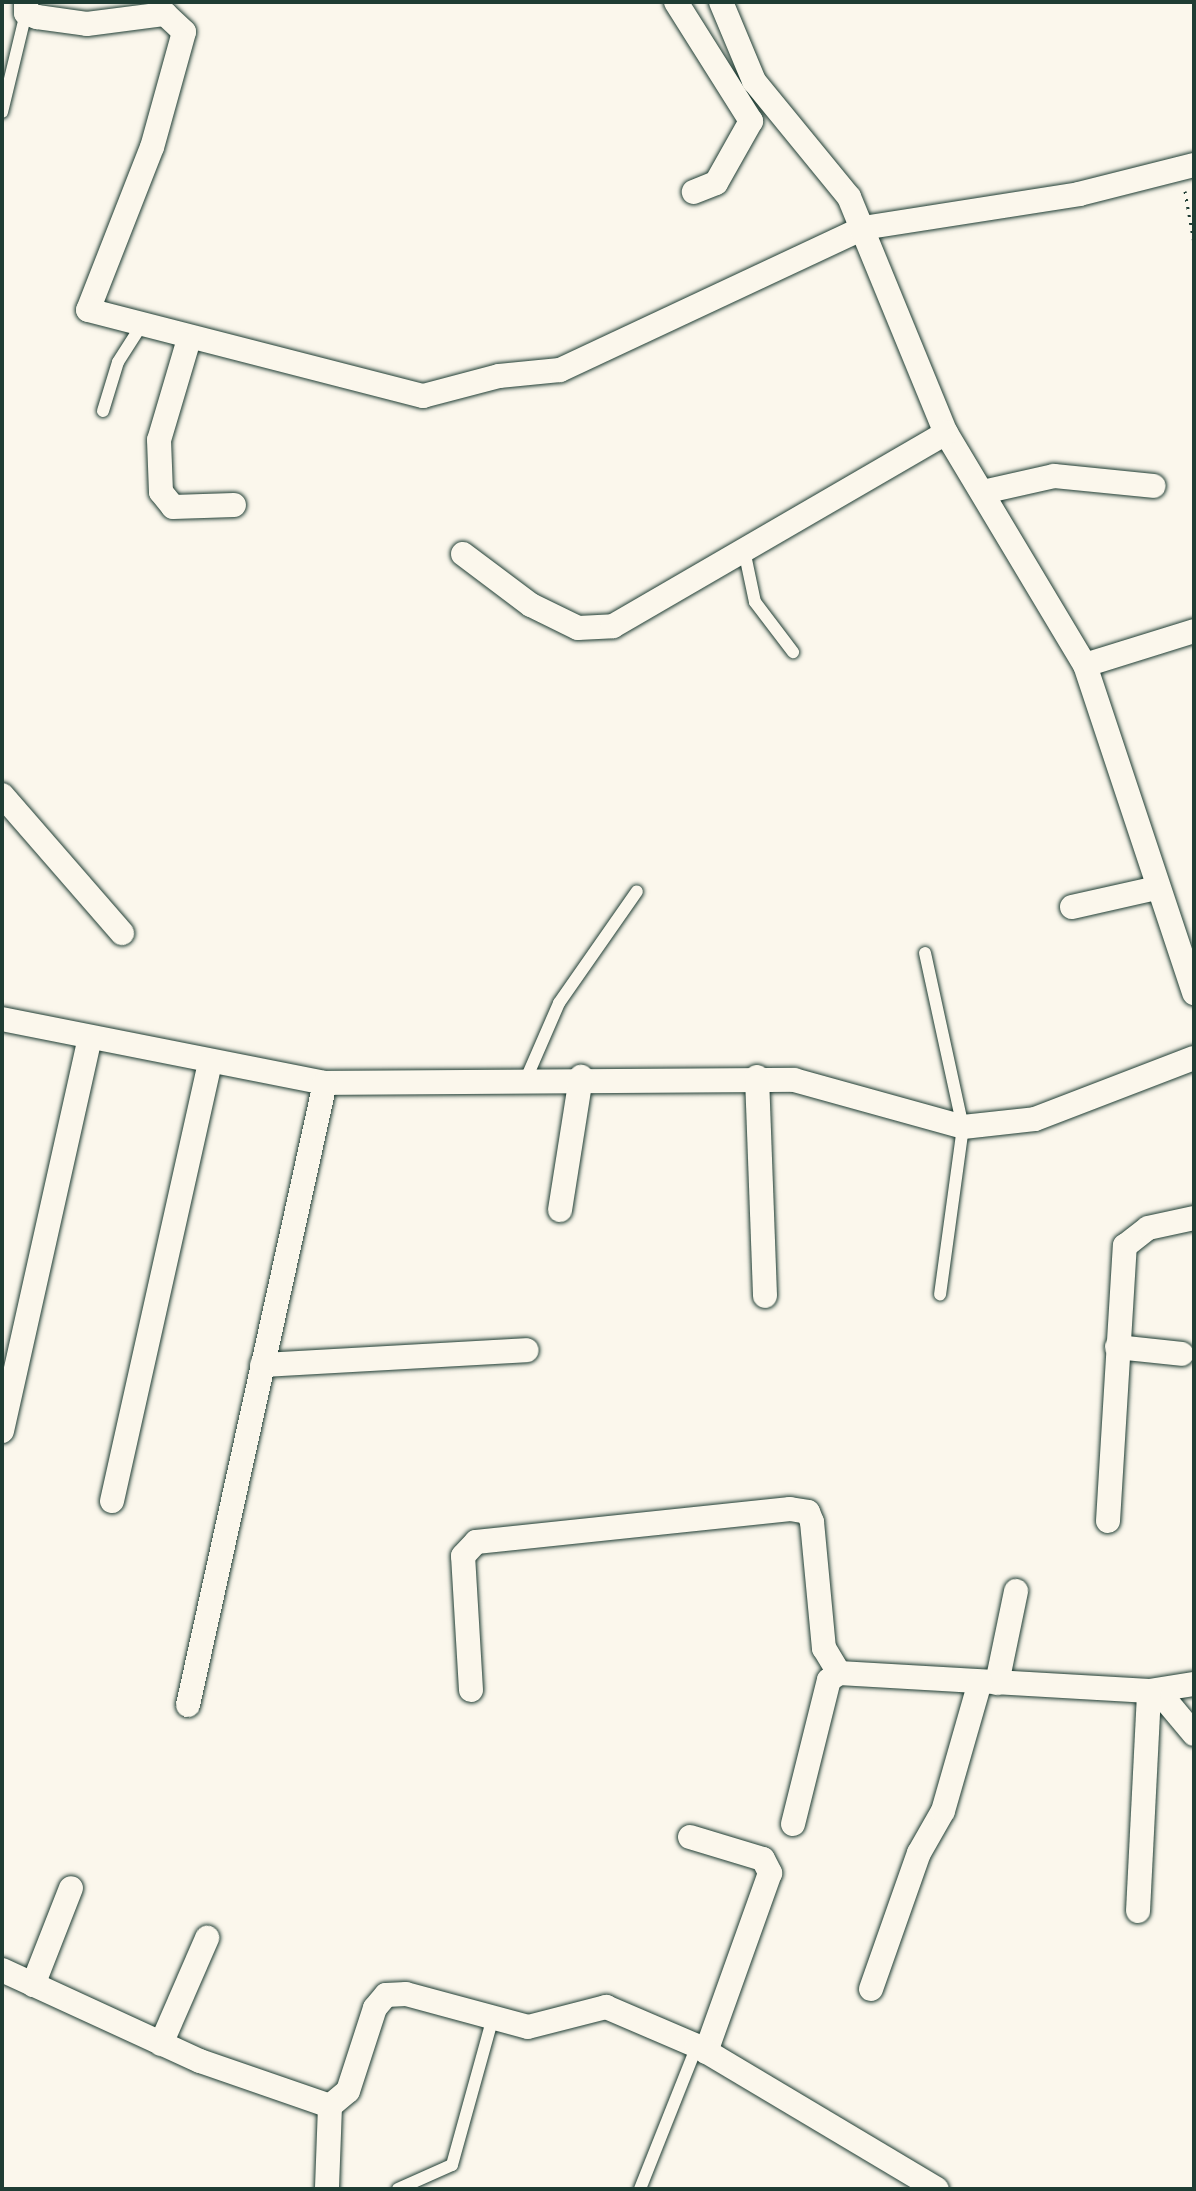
<!DOCTYPE html>
<style>
body{margin:0}
#map{position:relative;width:1196px;height:2191px;overflow:hidden;background:#fbf7ec;font-family:"Architects Daughter",sans-serif}
div>[style]{position:absolute}
.path>*{height:3px;margin-top:-1.5px;transform-origin:0;background:repeating-linear-gradient(90deg,#1f3d34 0 2px,transparent 0 8px)}
.roads{filter:drop-shadow(0 0 2px #1f3d34) drop-shadow(0 0 2px #1f3d34)}
.lane>*{height:12px;margin:-6px;padding:0 6px;transform-origin:6px;border-radius:6px;background:#fbf7ec}
.street>*{height:24px;margin:-12px;padding:0 12px;transform-origin:12px;border-radius:12px;background:#fbf7ec}
span{translate:-50% -50%;white-space:nowrap;text-align:center;line-height:1.15;-webkit-text-stroke:7px #fbf7ec;paint-order:stroke}
.frame{position:absolute;inset:0;border:4px solid #1f3d34;pointer-events:none}
</style>
<div id="map">
<div class="path">
<i style="left:1185px;top:191px;width:53px;rotate:80.2deg"></i>
</div>
<div class="roads">
<div class="lane">
<i style="left:2px;top:112px;width:102px;rotate:-76.4deg"></i>
<i style="left:103px;top:411px;width:51px;rotate:-73deg"></i>
<i style="left:118px;top:362px;width:43px;rotate:-57.4deg"></i>
<i style="left:744px;top:550px;width:53px;rotate:78.1deg"></i>
<i style="left:755px;top:602px;width:63px;rotate:52.8deg"></i>
<i style="left:925px;top:953px;width:178px;rotate:77.7deg"></i>
<i style="left:963px;top:1127px;width:169px;rotate:97.8deg"></i>
<i style="left:526px;top:1079px;width:83px;rotate:-66.5deg"></i>
<i style="left:559px;top:1003px;width:136px;rotate:-55.1deg"></i>
<i style="left:398px;top:2189px;width:59px;rotate:-24deg"></i>
<i style="left:452px;top:2165px;width:149px;rotate:-74.5deg"></i>
<i style="left:640px;top:2189px;width:154px;rotate:-68.3deg"></i>
</div>
<div class="street">
<i style="left:26px;top:2px;width:11px;rotate:90deg"></i>
<i style="left:26px;top:13px;width:12px;rotate:20deg"></i>
<i style="left:37px;top:17px;width:50px;rotate:8deg"></i>
<i style="left:87px;top:24px;width:79px;rotate:-7.3deg"></i>
<i style="left:165px;top:14px;width:26px;rotate:43deg"></i>
<i style="left:184px;top:32px;width:119px;rotate:105.5deg"></i>
<i style="left:152px;top:147px;width:175px;rotate:111.4deg"></i>
<i style="left:88px;top:310px;width:346px;rotate:14.4deg"></i>
<i style="left:423px;top:396px;width:79px;rotate:-14.7deg"></i>
<i style="left:499px;top:376px;width:61px;rotate:-5.6deg"></i>
<i style="left:560px;top:370px;width:335px;rotate:-25.1deg"></i>
<i style="left:863px;top:228px;width:219px;rotate:-8.9deg"></i>
<i style="left:1079px;top:194px;width:119px;rotate:-14.2deg"></i>
<i style="left:676px;top:2px;width:141px;rotate:57.8deg"></i>
<i style="left:751px;top:121px;width:71px;rotate:119.4deg"></i>
<i style="left:716px;top:183px;width:24px;rotate:158deg"></i>
<i style="left:721px;top:2px;width:86px;rotate:67.3deg"></i>
<i style="left:754px;top:81px;width:150px;rotate:50.7deg"></i>
<i style="left:849px;top:197px;width:255px;rotate:67.7deg"></i>
<i style="left:946px;top:433px;width:270px;rotate:59.1deg"></i>
<i style="left:1085px;top:665px;width:346px;rotate:71.6deg"></i>
<i style="left:189px;top:339px;width:105px;rotate:106.5deg"></i>
<i style="left:159px;top:440px;width:52px;rotate:87.8deg"></i>
<i style="left:161px;top:492px;width:19px;rotate:51deg"></i>
<i style="left:173px;top:507px;width:61px;rotate:-1.9deg"></i>
<i style="left:983px;top:492px;width:73px;rotate:-12.7deg"></i>
<i style="left:1054px;top:476px;width:100px;rotate:5.7deg"></i>
<i style="left:463px;top:554px;width:85px;rotate:36.9deg"></i>
<i style="left:531px;top:605px;width:52px;rotate:26.1deg"></i>
<i style="left:578px;top:628px;width:35px;rotate:-3deg"></i>
<i style="left:613px;top:626px;width:385px;rotate:-30.1deg"></i>
<i style="left:1085px;top:665px;width:114px;rotate:-17.3deg"></i>
<i style="left:2px;top:795px;width:183px;rotate:49deg"></i>
<i style="left:1072px;top:907px;width:86px;rotate:-12.7deg"></i>
<i style="left:2px;top:1019px;width:329px;rotate:11.2deg"></i>
<i style="left:325px;top:1083px;width:469px;rotate:-0.4deg"></i>
<i style="left:794px;top:1080px;width:175px;rotate:15.5deg"></i>
<i style="left:963px;top:1127px;width:72px;rotate:-6.3deg"></i>
<i style="left:1035px;top:1119px;width:170px;rotate:-21deg"></i>
<i style="left:757px;top:1077px;width:219px;rotate:87.9deg"></i>
<i style="left:560px;top:1210px;width:135px;rotate:-81deg"></i>
<i style="left:1117px;top:1347px;width:65px;rotate:6.1deg"></i>
<i style="left:262px;top:1365px;width:265px;rotate:-3.2deg"></i>
<i style="left:2px;top:1431px;width:400px;rotate:-77.4deg"></i>
<i style="left:112px;top:1501px;width:451px;rotate:-77.4deg"></i>
<i style="left:1108px;top:1521px;width:276px;rotate:-86.5deg"></i>
<i style="left:1125px;top:1246px;width:29px;rotate:-38deg"></i>
<i style="left:1148px;top:1228px;width:47px;rotate:-12.3deg"></i>
<i style="left:997px;top:1683px;width:94px;rotate:-78.3deg"></i>
<i style="left:471px;top:1690px;width:134px;rotate:-93.4deg"></i>
<i style="left:463px;top:1556px;width:19px;rotate:-47deg"></i>
<i style="left:476px;top:1542px;width:316px;rotate:-6deg"></i>
<i style="left:790px;top:1509px;width:18px;rotate:9deg"></i>
<i style="left:808px;top:1512px;width:11px;rotate:68deg"></i>
<i style="left:812px;top:1522px;width:127px;rotate:84.6deg"></i>
<i style="left:824px;top:1648px;width:29px;rotate:59deg"></i>
<i style="left:1158px;top:1691px;width:56px;rotate:50.1deg"></i>
<i style="left:188px;top:1705px;width:637px;rotate:-77.58deg"></i>
<i style="left:793px;top:1824px;width:148px;rotate:-76deg"></i>
<i style="left:829px;top:1680px;width:12px;rotate:-35deg"></i>
<i style="left:839px;top:1673px;width:311px;rotate:3.3deg"></i>
<i style="left:1149px;top:1691px;width:46px;rotate:-8.8deg"></i>
<i style="left:690px;top:1837px;width:76px;rotate:16.8deg"></i>
<i style="left:763px;top:1859px;width:16px;rotate:63deg"></i>
<i style="left:770px;top:1873px;width:190px;rotate:109.7deg"></i>
<i style="left:1138px;top:1911px;width:220px;rotate:-87.1deg"></i>
<i style="left:2px;top:1970px;width:218px;rotate:24.7deg"></i>
<i style="left:200px;top:2061px;width:138px;rotate:19.1deg"></i>
<i style="left:330px;top:2106px;width:83px;rotate:92.1deg"></i>
<i style="left:33px;top:1985px;width:104px;rotate:-68.6deg"></i>
<i style="left:871px;top:1989px;width:144px;rotate:-70.6deg"></i>
<i style="left:919px;top:1853px;width:48px;rotate:-60.3deg"></i>
<i style="left:943px;top:1811px;width:134px;rotate:-74deg"></i>
<i style="left:161px;top:2044px;width:116px;rotate:-66.5deg"></i>
<i style="left:330px;top:2106px;width:23px;rotate:-40deg"></i>
<i style="left:348px;top:2091px;width:87px;rotate:-72deg"></i>
<i style="left:375px;top:2008px;width:17px;rotate:-50deg"></i>
<i style="left:386px;top:1995px;width:20px;rotate:-3deg"></i>
<i style="left:406px;top:1994px;width:126px;rotate:15.1deg"></i>
<i style="left:528px;top:2027px;width:81px;rotate:-14.4deg"></i>
<i style="left:606px;top:2007px;width:99px;rotate:23.2deg"></i>
<i style="left:697px;top:2046px;width:279px;rotate:30.8deg"></i>
</div>
</div>
<div class="frame"></div>
</div>
